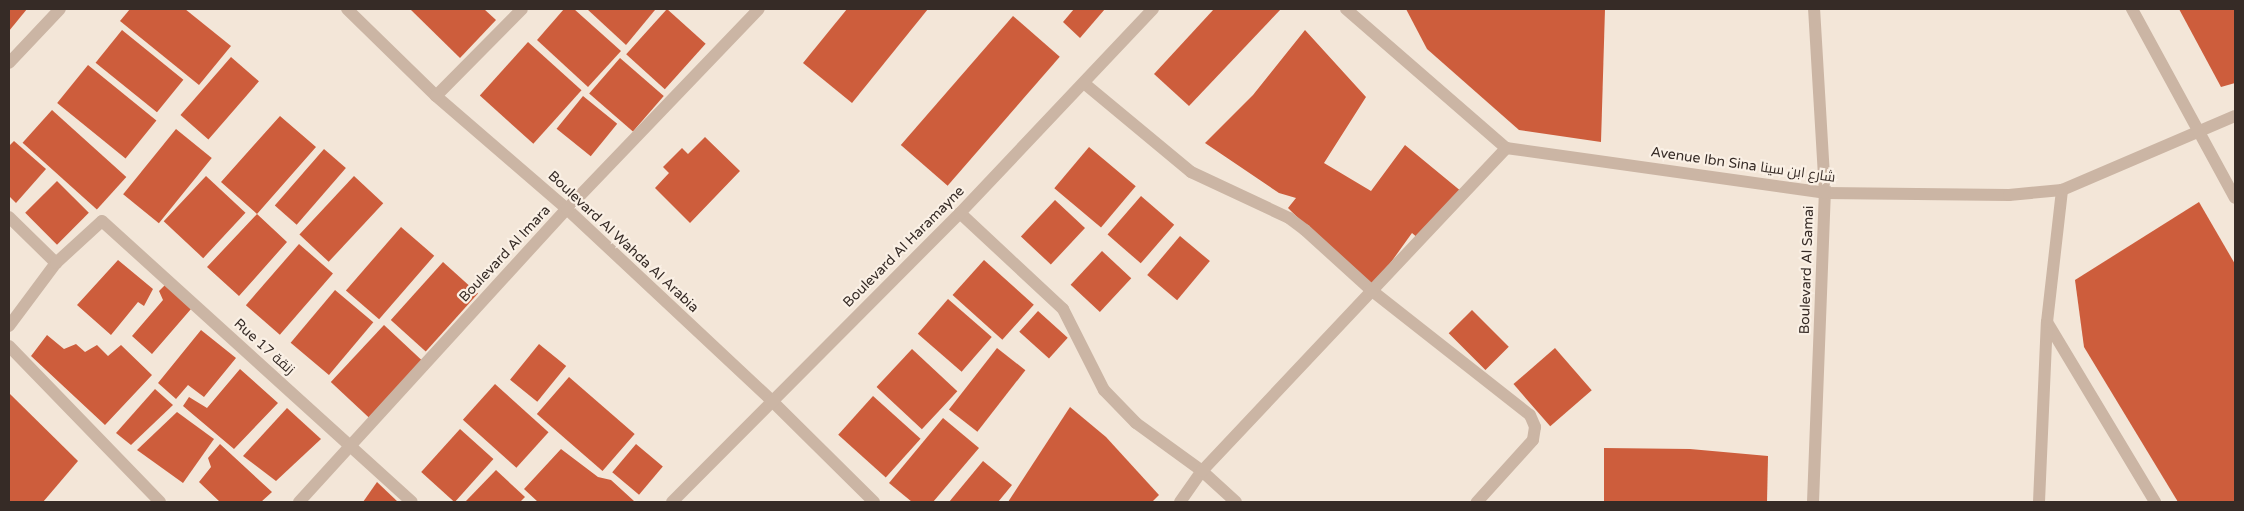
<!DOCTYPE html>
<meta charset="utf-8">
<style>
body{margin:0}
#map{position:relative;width:2244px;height:511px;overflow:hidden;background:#f3e6d8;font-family:"Varela Round",Cairo,sans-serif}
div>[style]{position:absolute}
.building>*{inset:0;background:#cd5d3c;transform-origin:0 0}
.lane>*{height:12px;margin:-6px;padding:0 6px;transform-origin:6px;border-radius:6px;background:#cbb5a4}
.street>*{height:12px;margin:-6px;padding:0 6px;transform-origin:6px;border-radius:6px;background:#cbb5a4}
span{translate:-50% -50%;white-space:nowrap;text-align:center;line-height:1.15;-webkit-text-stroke:4.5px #faf0e5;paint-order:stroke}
.street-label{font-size:14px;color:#362b26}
.frame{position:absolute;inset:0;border:10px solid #362b26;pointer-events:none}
</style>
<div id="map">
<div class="building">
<i style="clip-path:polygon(9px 9px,27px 9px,9px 31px)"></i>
<i style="clip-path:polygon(130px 9px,185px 9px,231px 46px,199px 85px,120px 21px)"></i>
<i style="clip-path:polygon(410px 9px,484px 9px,496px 20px,460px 58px)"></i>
<i style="clip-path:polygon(564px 9px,574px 9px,621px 51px,588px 87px,537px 40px)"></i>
<i style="clip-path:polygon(587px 9px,654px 9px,655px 10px,626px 45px)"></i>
<i style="left:667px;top:9px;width:52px;height:61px;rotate:42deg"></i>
<i style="clip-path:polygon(847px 9px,928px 9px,852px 103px,803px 63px)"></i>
<i style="clip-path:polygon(1074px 9px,1105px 9px,1080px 38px,1063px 22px)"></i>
<i style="clip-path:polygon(1214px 9px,1281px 9px,1189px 106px,1154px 74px)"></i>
<i style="clip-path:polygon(1406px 9px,1605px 9px,1601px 142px,1519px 130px,1427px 49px)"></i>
<i style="clip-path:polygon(2179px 9px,2235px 9px,2235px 83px,2221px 87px)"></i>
<i style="left:1013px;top:16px;width:62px;height:171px;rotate:41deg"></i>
<i style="left:122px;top:30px;width:79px;height:42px;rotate:39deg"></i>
<i style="clip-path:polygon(1305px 30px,1366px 97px,1324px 163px,1371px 191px,1405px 145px,1462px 192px,1419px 239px,1412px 233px,1371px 290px,1288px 208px,1296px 198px,1279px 193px,1205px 143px,1253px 95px)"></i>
<i style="left:528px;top:42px;width:72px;height:72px;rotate:42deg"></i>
<i style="left:231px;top:57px;width:37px;height:77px;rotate:41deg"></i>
<i style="left:620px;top:58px;width:58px;height:47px;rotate:41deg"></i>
<i style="left:88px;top:65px;width:88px;height:49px;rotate:39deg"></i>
<i style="left:583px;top:96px;width:44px;height:42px;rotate:39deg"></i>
<i style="left:52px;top:110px;width:100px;height:44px;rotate:42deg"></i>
<i style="clip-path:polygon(280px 116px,316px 147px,257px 214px,287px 242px,239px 296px,207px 267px,257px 214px,221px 182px)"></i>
<i style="left:176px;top:129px;width:46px;height:84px;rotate:39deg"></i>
<i style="clip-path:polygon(705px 137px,740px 171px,690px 223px,655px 188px,669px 173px,663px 167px,682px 148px,688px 154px)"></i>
<i style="clip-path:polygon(14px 141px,46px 169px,16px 203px,9px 196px,9px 146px)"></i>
<i style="left:1089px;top:147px;width:61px;height:54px;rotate:40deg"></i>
<i style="left:324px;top:149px;width:29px;height:75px;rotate:41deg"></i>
<i style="left:206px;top:176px;width:54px;height:62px;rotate:43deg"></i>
<i style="left:354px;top:176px;width:40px;height:80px;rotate:43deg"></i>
<i style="left:57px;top:181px;width:45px;height:45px;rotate:45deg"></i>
<i style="left:1141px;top:196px;width:44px;height:51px;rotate:41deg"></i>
<i style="left:1055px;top:200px;width:41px;height:50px;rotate:43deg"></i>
<i style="clip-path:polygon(2199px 202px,2235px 264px,2235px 502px,2178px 502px,2084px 347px,2075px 280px)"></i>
<i style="left:401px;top:227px;width:44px;height:84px;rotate:41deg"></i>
<i style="left:1180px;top:236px;width:39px;height:51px;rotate:40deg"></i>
<i style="left:299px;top:244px;width:45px;height:81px;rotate:41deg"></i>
<i style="left:1102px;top:251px;width:40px;height:46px;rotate:43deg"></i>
<i style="clip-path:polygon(118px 260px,153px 289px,144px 306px,138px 302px,111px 335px,77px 305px)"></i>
<i style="left:984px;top:260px;width:67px;height:47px;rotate:42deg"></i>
<i style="left:443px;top:262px;width:47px;height:78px;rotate:42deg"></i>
<i style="clip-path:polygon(165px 285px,191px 309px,152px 354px,132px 336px,163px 300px,159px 291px)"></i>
<i style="left:335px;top:290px;width:50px;height:69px;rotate:40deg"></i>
<i style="left:948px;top:299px;width:58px;height:46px;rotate:41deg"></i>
<i style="left:1472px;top:310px;width:52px;height:33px;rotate:45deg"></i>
<i style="left:1038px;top:311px;width:40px;height:28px;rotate:42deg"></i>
<i style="left:384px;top:325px;width:52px;height:78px;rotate:43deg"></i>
<i style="clip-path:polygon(201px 330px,236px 358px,204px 397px,188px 385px,176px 399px,158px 383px)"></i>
<i style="clip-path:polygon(47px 335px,64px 349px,76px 344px,85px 352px,97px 345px,108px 356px,121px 345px,152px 375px,105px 425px,31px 356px)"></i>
<i style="left:539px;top:344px;width:35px;height:46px;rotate:39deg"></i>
<i style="left:997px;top:348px;width:36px;height:78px;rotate:38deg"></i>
<i style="left:1555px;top:348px;width:56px;height:55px;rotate:49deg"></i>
<i style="left:912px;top:349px;width:62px;height:52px;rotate:43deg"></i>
<i style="clip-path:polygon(240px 369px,278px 403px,234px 449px,183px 406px,189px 397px,207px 408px)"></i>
<i style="left:569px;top:377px;width:87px;height:49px;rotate:41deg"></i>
<i style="left:495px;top:384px;width:72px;height:48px;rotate:42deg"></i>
<i style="clip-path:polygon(155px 389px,173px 405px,131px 445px,116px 433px)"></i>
<i style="clip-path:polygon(9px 393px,78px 461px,43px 502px,9px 502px)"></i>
<i style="left:873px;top:396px;width:64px;height:52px;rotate:42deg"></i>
<i style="clip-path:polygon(1070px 407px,1106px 437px,1159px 495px,1152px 502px,1008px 502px)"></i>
<i style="clip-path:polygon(287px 408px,321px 439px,276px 481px,243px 456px)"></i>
<i style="clip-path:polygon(177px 412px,214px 439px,183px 483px,137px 450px)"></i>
<i style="clip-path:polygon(943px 418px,979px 448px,933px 502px,912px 502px,889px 483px)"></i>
<i style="left:460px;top:429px;width:45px;height:58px;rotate:42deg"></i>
<i style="clip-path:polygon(220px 444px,272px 492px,261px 502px,220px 502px,199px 482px,211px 467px,208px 458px)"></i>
<i style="left:636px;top:444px;width:35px;height:37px;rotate:40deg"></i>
<i style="clip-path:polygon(1604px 448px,1690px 449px,1768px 456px,1767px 502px,1604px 502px)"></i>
<i style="clip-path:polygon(561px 449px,598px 477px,611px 480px,634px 501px,538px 502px,524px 489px)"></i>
<i style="clip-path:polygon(983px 461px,1012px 485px,998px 502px,949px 502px)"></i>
<i style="clip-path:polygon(496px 470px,525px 497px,520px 502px,465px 502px)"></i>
<i style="clip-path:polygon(377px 482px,398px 502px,363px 502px)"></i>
</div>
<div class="lane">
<i style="left:2047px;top:322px;width:210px;rotate:59deg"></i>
</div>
<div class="street">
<i style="left:347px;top:9px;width:124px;rotate:44.3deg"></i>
<i style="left:436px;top:96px;width:173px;rotate:40.8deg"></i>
<i style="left:567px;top:209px;width:279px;rotate:43.1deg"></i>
<i style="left:771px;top:400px;width:145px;rotate:44.7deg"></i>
<i style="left:1346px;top:9px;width:212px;rotate:41deg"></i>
<i style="left:1506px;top:148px;width:322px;rotate:8deg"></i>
<i style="left:1825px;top:193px;width:184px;rotate:0.6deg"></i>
<i style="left:2009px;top:195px;width:53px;rotate:-5.4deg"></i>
<i style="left:2062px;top:190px;width:188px;rotate:-23.2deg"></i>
<i style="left:2132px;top:9px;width:215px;rotate:61.4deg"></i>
<i style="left:9px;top:63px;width:74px;rotate:-46.6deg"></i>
<i style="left:1085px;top:84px;width:138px;rotate:39.7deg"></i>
<i style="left:1191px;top:172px;width:108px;rotate:25.1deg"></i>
<i style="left:1289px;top:218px;width:20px;rotate:37deg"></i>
<i style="left:1305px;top:230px;width:89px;rotate:42.3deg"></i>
<i style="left:1371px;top:290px;width:202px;rotate:38.2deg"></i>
<i style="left:1530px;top:415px;width:13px;rotate:67deg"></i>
<i style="left:1535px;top:427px;width:13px;rotate:99deg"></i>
<i style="left:1533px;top:440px;width:84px;rotate:132.1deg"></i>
<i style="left:436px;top:96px;width:122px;rotate:-45.3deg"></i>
<i style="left:960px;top:213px;width:141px;rotate:43deg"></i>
<i style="left:1063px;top:309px;width:91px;rotate:63.2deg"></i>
<i style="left:1104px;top:390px;width:46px;rotate:45.9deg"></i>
<i style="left:1136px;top:423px;width:82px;rotate:36deg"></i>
<i style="left:1202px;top:471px;width:46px;rotate:42.4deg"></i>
<i style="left:9px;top:217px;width:66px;rotate:44.4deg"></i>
<i style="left:9px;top:326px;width:79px;rotate:-53.3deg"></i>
<i style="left:56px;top:263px;width:62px;rotate:-42.4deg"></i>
<i style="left:102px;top:221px;width:418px;rotate:42.2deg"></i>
<i style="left:9px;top:346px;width:217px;rotate:45.9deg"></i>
<i style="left:299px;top:502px;width:397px;rotate:-47.6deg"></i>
<i style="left:567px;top:209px;width:277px;rotate:-46.2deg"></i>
<i style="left:672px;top:502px;width:408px;rotate:-45.1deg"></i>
<i style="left:960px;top:213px;width:281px;rotate:-46.6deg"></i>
<i style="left:1180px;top:502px;width:38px;rotate:-55deg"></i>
<i style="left:1202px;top:471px;width:444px;rotate:-46.7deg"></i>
<i style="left:1813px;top:502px;width:309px;rotate:-87.8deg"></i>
<i style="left:1825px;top:193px;width:184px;rotate:-93.4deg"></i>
<i style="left:2039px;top:502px;width:180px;rotate:-87.5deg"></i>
<i style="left:2047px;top:322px;width:133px;rotate:-83.5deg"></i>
</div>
<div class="street-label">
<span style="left:1743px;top:165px;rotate:8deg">Avenue Ibn Sina شارع ابن سينا</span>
<span style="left:623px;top:242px;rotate:43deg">Boulevard Al Wahda Al Arabia</span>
<span style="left:904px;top:247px;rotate:-45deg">Boulevard Al Haramayne</span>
<span style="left:505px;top:254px;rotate:-47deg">Boulevard Al Imara</span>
<span style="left:1807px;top:270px;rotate:-88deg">Boulevard Al Samai</span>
<span style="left:264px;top:347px;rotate:42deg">Rue 17 زنقة</span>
</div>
<div class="frame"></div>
</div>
